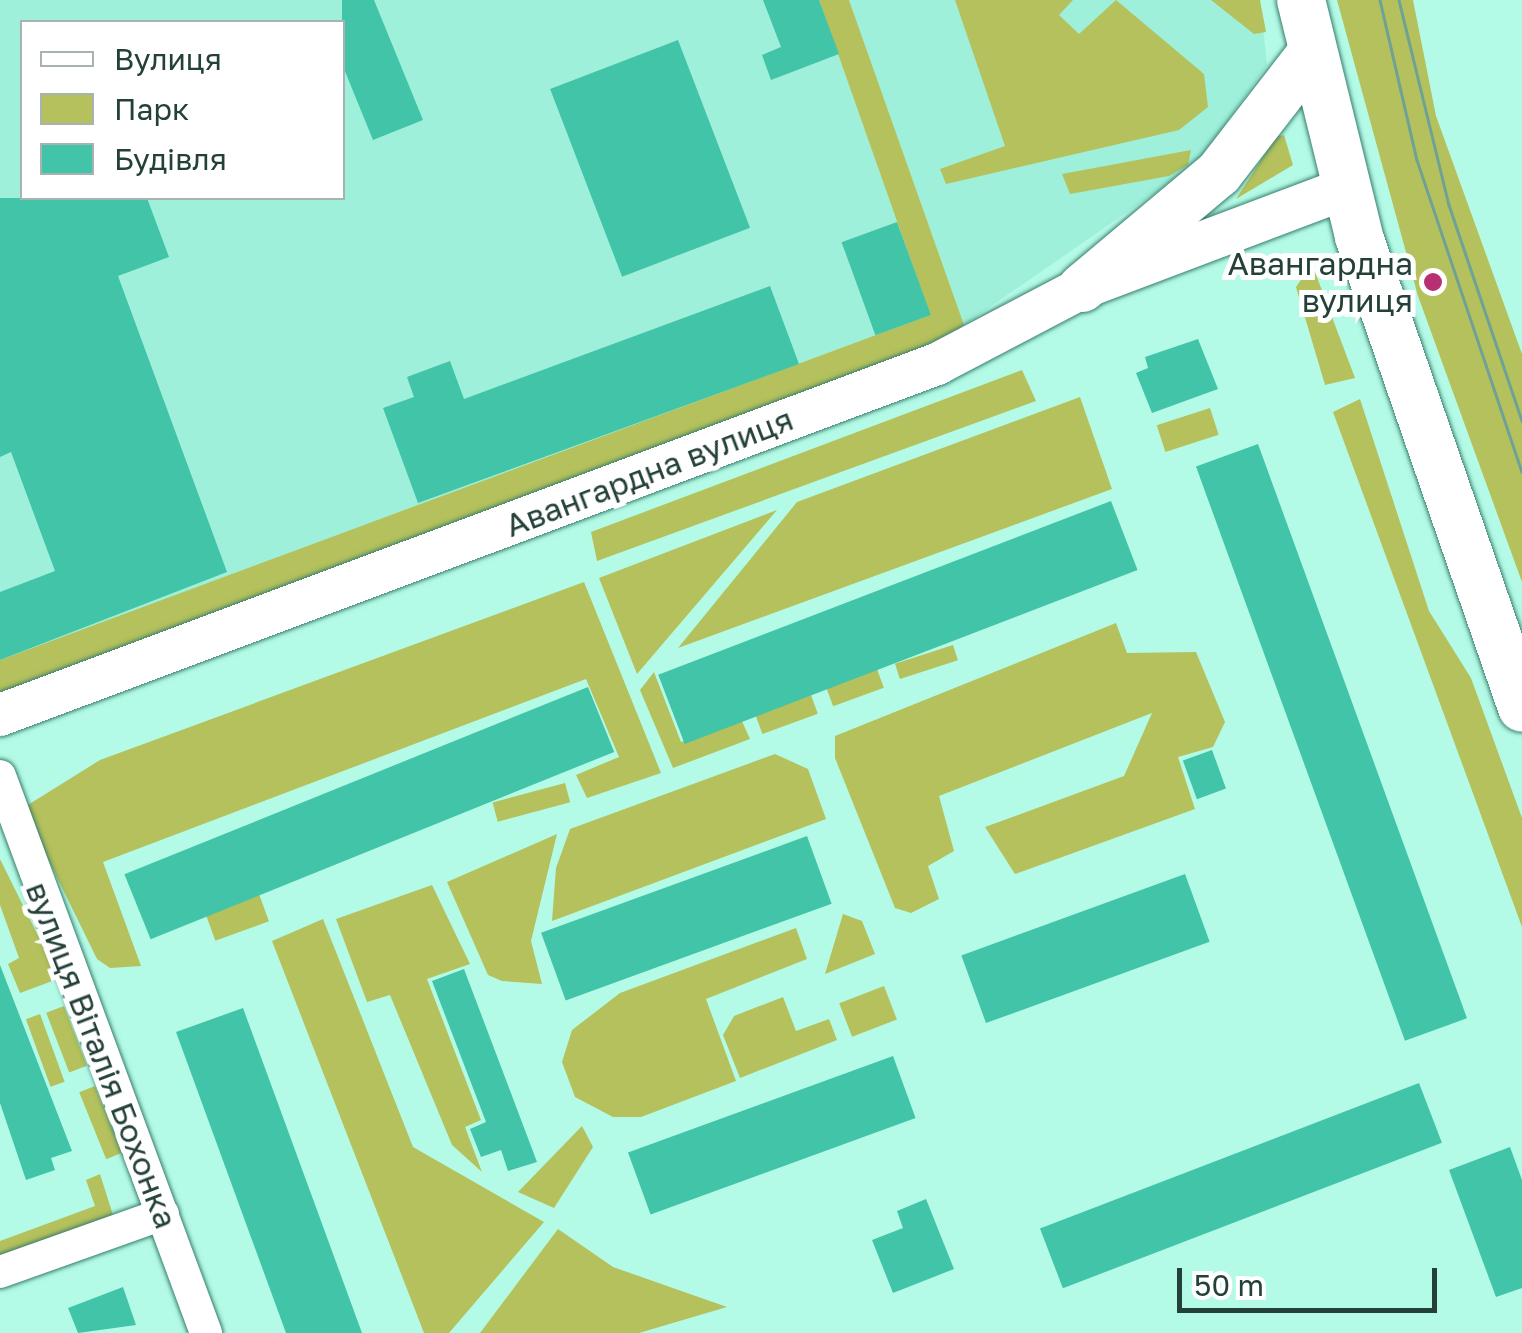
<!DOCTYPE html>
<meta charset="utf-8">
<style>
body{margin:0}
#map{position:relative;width:1522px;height:1333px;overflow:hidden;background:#b4fbe7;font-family:"Golos Text",sans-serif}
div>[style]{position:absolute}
.built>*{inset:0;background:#9ef0da}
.green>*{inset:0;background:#b4c15c;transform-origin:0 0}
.building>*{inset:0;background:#41c4a8;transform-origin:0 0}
.roads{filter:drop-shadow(0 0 2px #377d6d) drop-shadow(0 0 2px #377d6d)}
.minor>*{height:32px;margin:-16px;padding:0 16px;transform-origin:16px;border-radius:16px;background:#fff}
.tertiary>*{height:42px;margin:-21px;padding:0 21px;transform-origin:21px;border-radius:21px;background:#fff}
.secondary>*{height:48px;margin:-24px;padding:0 24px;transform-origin:24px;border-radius:24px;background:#fff}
.tram>*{height:2.5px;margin:-1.25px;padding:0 1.25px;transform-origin:1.25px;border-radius:1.25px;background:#6fa294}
.dots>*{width:28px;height:28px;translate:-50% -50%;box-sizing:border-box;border:5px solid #fff;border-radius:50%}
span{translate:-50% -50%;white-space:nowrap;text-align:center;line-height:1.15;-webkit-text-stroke:10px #fff;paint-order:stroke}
.poi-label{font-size:32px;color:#234039}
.right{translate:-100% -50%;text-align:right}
.street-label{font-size:32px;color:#234039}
.legend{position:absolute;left:20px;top:20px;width:325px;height:180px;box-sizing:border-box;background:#fff;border:2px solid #a7b3b0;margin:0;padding:12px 18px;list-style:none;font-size:30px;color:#234039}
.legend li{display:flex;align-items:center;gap:20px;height:50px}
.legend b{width:50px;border:2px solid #a7b3b0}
.scale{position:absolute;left:1177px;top:1268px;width:260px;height:45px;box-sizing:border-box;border:5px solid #234039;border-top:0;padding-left:12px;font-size:30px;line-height:35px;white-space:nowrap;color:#234039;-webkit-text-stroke:8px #fff;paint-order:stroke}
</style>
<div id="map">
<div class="built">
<i style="clip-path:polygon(evenodd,0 0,819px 0,930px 315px,0 660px,0 0,22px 22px,342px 22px,342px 198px,22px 198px,22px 22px)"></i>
<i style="clip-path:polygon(849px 0,1260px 0,1267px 65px,1198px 163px,964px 325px)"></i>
</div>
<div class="green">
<i style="clip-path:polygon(819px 0,849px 0,964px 325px,932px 349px,0 696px,0 660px,930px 315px)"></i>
<i style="clip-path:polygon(955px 0,1073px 0,1059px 15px,1079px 34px,1116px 0,1204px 74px,1208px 107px,1179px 130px,946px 184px,940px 169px,1005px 146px)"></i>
<i style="clip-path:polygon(1211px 0,1260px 0,1266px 32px,1254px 34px)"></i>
<i style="clip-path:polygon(1337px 0,1413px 0,1436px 116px,1522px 354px,1522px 582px,1418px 296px)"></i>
<i style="clip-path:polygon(1284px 135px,1293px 165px,1236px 199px,1276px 137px)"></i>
<i style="clip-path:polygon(1191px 150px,1188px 165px,1169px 176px,1070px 194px,1062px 174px)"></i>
<i style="clip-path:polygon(1312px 264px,1355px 378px,1325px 385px,1296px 287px)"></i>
<i style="clip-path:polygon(1022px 370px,1036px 401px,597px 561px,591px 532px)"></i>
<i style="clip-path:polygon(1080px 397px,1112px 489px,678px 648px,797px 502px)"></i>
<i style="clip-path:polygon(1360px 399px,1429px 611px,1471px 678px,1522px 818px,1522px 927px,1333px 412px)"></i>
<i style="left:1210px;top:408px;width:28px;height:56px;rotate:72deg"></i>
<i style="clip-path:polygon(777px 510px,637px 674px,599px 578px)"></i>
<i style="clip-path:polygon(584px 582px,661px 773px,587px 798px,576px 775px,619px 757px,586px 679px,103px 862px,141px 966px,110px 968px,97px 959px,23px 808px,100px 760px)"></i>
<i style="clip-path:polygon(1116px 623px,1127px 653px,1196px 652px,1225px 722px,1213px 747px,1178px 757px,1195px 809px,1015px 874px,985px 827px,1124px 776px,1152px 713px,939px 796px,954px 851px,928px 866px,939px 899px,911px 913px,895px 908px,835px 758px,835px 736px)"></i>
<i style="left:953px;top:645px;width:16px;height:61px;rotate:72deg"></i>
<i style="left:877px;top:669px;width:20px;height:54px;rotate:70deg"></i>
<i style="clip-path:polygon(654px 672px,681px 742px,741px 719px,750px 739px,673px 768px,640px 690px)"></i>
<i style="left:811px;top:695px;width:20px;height:59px;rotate:70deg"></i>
<i style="clip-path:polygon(775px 754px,808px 769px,826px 819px,552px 921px,556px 868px,570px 829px)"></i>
<i style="left:565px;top:783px;width:20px;height:75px;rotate:75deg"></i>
<i style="clip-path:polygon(557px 834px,531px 941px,542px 984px,502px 981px,488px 975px,447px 882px)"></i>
<i style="clip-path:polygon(0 859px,55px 970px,55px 980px,20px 993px,8px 964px,19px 958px,0 905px)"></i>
<i style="clip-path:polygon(432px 885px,470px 964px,427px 979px,481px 1120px,465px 1127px,482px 1172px,452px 1145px,390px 995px,367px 1002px,336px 919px)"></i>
<i style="left:259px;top:894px;width:29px;height:57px;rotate:70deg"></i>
<i style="clip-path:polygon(843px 914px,862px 921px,875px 954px,825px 974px)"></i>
<i style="clip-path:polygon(323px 919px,413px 1147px,544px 1222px,449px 1333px,424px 1333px,272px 941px)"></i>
<i style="clip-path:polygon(796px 928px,807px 959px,706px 999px,736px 1081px,641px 1117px,613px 1117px,575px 1097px,562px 1062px,572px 1030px,620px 993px)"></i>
<i style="left:884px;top:986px;width:36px;height:48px;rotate:69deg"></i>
<i style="clip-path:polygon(783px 997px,796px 1031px,829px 1019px,837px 1040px,740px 1078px,723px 1035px,734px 1016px)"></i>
<i style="left:64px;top:1006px;width:64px;height:19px;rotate:69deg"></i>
<i style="left:40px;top:1014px;width:72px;height:15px;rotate:70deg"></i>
<i style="left:95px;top:1086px;width:72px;height:17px;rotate:68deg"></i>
<i style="clip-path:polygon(582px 1126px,593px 1147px,554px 1208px,518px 1192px)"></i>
<i style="clip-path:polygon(100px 1174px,113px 1215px,0 1263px,0 1241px,95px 1206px,86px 1180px)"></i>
<i style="clip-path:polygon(558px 1229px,613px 1267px,727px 1307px,639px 1333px,480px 1333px)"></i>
</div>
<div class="building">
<i style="clip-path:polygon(342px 0,374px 0,423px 120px,373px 140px,342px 64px)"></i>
<i style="clip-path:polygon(763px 0,819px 0,839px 54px,771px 80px,762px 55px,781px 47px)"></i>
<i style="left:678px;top:40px;width:201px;height:137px;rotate:69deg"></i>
<i style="clip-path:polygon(0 198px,147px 198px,169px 257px,118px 276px,227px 572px,0 660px,0 592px,55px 571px,11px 452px,0 457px)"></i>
<i style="left:897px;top:222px;width:99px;height:59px;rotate:70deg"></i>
<i style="clip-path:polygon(770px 286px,799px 364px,418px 503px,383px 408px,414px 397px,407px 377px,450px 361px,464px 399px)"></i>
<i style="clip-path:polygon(1198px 339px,1218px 389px,1152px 413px,1136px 373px,1148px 368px,1145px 357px)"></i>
<i style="left:1258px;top:444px;width:611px;height:66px;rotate:70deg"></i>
<i style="left:1111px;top:501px;width:74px;height:485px;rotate:69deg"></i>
<i style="left:588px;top:687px;width:70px;height:500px;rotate:68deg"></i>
<i style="left:1212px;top:750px;width:41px;height:31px;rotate:70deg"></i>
<i style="left:807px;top:836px;width:72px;height:283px;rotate:70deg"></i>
<i style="left:1185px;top:874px;width:72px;height:238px;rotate:70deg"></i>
<i style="clip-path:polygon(0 965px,72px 1151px,51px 1158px,55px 1170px,26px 1180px,0 1103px)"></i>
<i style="clip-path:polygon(464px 969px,537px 1162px,508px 1171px,501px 1150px,481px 1157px,470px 1129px,486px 1122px,432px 981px)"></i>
<i style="clip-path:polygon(243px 1008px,295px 1150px,362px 1333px,286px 1333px,176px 1032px)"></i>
<i style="left:893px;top:1056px;width:66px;height:282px;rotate:70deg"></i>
<i style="left:1419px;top:1083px;width:64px;height:406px;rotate:69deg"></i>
<i style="clip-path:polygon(1510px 1147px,1522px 1180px,1522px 1288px,1496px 1297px,1449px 1170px)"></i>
<i style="clip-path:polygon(926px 1199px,954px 1269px,893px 1293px,872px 1240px,903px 1228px,897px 1211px)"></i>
<i style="clip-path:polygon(123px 1287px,136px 1325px,78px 1333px,68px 1308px)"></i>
</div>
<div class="roads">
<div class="minor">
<i style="left:0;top:776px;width:594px;rotate:69.7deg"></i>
<i style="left:0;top:1272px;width:173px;rotate:-19.6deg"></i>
</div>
<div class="tertiary">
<i style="left:0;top:715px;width:1001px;rotate:-20.54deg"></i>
<i style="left:937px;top:364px;width:164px;rotate:-27.7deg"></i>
<i style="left:1082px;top:288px;width:282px;rotate:-20.7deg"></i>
</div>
<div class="secondary">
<i style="left:1301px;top:0;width:244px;rotate:76.2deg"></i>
<i style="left:1359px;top:237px;width:498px;rotate:70.9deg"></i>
<i style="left:1082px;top:288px;width:179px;rotate:-40deg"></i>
<i style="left:1219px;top:173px;width:150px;rotate:-52.3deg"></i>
</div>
</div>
<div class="tram">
<i style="left:1380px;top:0;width:164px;rotate:77deg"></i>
<i style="left:1417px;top:160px;width:329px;rotate:71.4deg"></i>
<i style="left:1399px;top:0;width:211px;rotate:76.3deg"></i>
<i style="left:1449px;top:205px;width:228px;rotate:71.3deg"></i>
</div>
<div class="dots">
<i style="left:1433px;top:282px;background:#b73071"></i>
</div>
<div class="poi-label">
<span class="right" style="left:1413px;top:282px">Авангардна<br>вулиця</span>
</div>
<div class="street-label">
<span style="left:649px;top:472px;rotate:-21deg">Авангардна вулиця</span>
<span style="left:102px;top:1055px;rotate:69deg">вулиця Віталія Бохонка</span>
</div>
<ul class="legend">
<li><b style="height:12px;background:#fff"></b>Вулиця</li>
<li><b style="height:28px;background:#b4c15c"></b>Парк</li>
<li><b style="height:28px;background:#41c4a8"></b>Будівля</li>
</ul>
<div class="scale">50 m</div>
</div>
